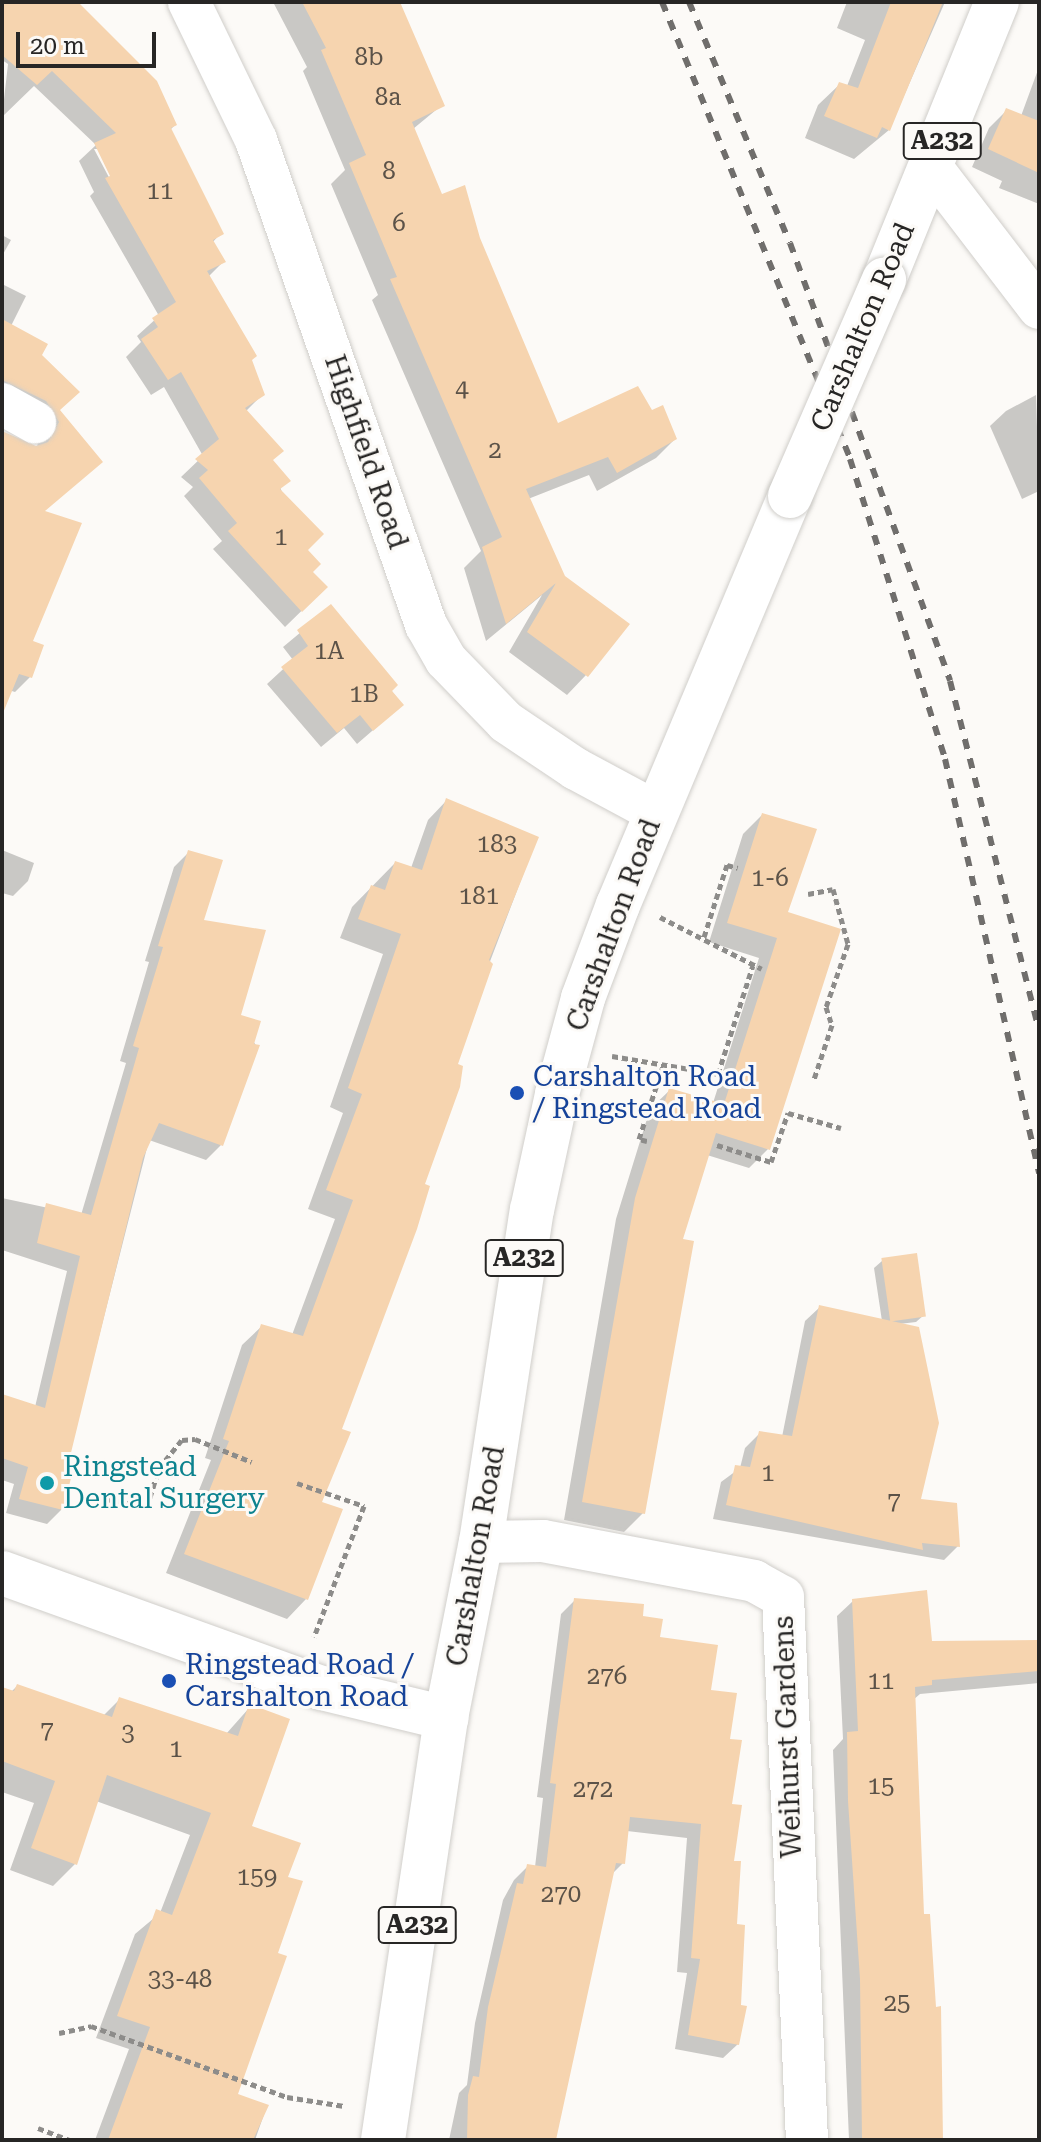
<!DOCTYPE html>
<style>
body{margin:0}
#map{position:relative;width:1041px;height:2142px;overflow:hidden;background:#fcfaf7;font-family:"Roboto Serif",serif}
div>[style]{position:absolute}
.shadow>*{inset:0;background:#0003}
.building>*{inset:0;background:#f6d4af;transform-origin:0 0}
.path>*{height:5px;margin-top:-2.5px;transform-origin:0;background:repeating-linear-gradient(90deg,#8d8c8a 0 6px,transparent 0 10px)}
.roads{filter:drop-shadow(0 0 2px #d0ceca) drop-shadow(0 0 2px #d0ceca)}
.minor>*{height:42px;margin:-21px;padding:0 21px;transform-origin:21px;border-radius:21px;background:#fff}
.tertiary>*{height:44px;margin:-22px;padding:0 22px;transform-origin:22px;border-radius:22px;background:#fff}
.trunk>*{height:44px;margin:-22px;padding:0 22px;transform-origin:22px;border-radius:22px;background:#fff}
.rail>*{height:6px;margin-top:-3px;transform-origin:0;background:repeating-linear-gradient(90deg,#706e6c 0 10px,transparent 0 20px)}
.bridges{filter:drop-shadow(0 0 2px #d0ceca) drop-shadow(0 0 2px #d0ceca)}
.trunk-bridge>*{height:44px;margin:-22px;padding:0 22px;transform-origin:22px;border-radius:22px;background:#fff}
.dots>*{width:22px;height:22px;translate:-50% -50%;box-sizing:border-box;border:4px solid #fcfaf7;border-radius:50%}
span{translate:-50% -50%;white-space:nowrap;text-align:center;line-height:1.15;-webkit-text-stroke:6px #fcfaf7;paint-order:stroke}
.number-label{font-size:24px;color:#5b5248}
.number-label span{-webkit-text-stroke-width:0}
.shield-label span{padding:2px 6px;background:#fcfaf7;border:2px solid;border-radius:6px;-webkit-text-stroke-width:0}
.shield-label{font-size:26px;color:#272625;font-weight:700}
.street-label{font-size:28px;color:#272625}
.transit-label{font-size:28px;color:#164399}
.left{translate:0 -50%;text-align:left}
.culture-label{font-size:28px;color:#0d838f}
.frame{position:absolute;inset:0;border:4px solid #272625;pointer-events:none}
.scale{position:absolute;left:16px;top:32px;width:140px;height:36px;box-sizing:border-box;border:4px solid #272625;border-top:0;padding-left:10px;font-size:24px;line-height:28px;white-space:nowrap;color:#272625;-webkit-text-stroke:6px #fcfaf7;paint-order:stroke}
</style>
<div id="map">
<div class="shadow">
<i style="clip-path:polygon(evenodd,2px 2px,75px 2px,175px 125px,170px 130px,221px 233px,212px 243px,223px 262px,208px 277px,263px 394px,245px 412px,271px 461px,310px 572px,326px 587px,285px 627px,213px 549px,222px 541px,184px 496px,193px 487px,181px 477px,203px 456px,164px 387px,151px 395px,126px 357px,141px 342px,137px 336px,159px 316px,90px 196px,94px 192px,79px 161px,96px 145px,34px 86px,2px 117px,8px 64px,2px 60px,2px 2px,94px 149px,99px 149px,117px 184px,113px 185px,94px 149px)"></i>
<i style="clip-path:polygon(273px 2px,399px 2px,442px 105px,413px 129px,441px 196px,478px 239px,557px 426px,652px 413px,675px 439px,656px 458px,597px 491px,589px 475px,528px 499px,586px 675px,567px 695px,509px 652px,542px 595px,486px 641px,464px 568px,481px 551px,372px 300px,378px 295px,331px 184px,345px 170px,303px 71px,307px 67px)"></i>
<i style="clip-path:polygon(847px 2px,945px 2px,889px 130px,854px 159px,805px 138px,818px 105px,840px 84px,847px 86px,865px 40px,837px 28px)"></i>
<i style="clip-path:polygon(1039px 67px,1039px 204px,999px 188px,1002px 181px,972px 167px,989px 128px,1007px 110px,1021px 116px)"></i>
<i style="clip-path:polygon(2px 235px,11px 240px,2px 256px)"></i>
<i style="clip-path:polygon(2px 284px,26px 296px,11px 326px,39px 355px,58px 411px,100px 462px,43px 512px,30px 677px,15px 692px,2px 688px,2px 432px,37px 448px,41px 424px,2px 400px)"></i>
<i style="clip-path:polygon(1036px 395px,1039px 491px,1022px 499px,990px 426px,1006px 411px)"></i>
<i style="clip-path:polygon(331px 607px,402px 705px,357px 744px,344px 728px,321px 747px,267px 684px,293px 660px,283px 647px)"></i>
<i style="clip-path:polygon(447px 800px,537px 838px,465px 1027px,339px 1430px,320px 1503px,340px 1510px,306px 1599px,287px 1619px,166px 1573px,211px 1460px,205px 1458px,242px 1345px,262px 1326px,292px 1335px,335px 1219px,308px 1209px,343px 1113px,330px 1107px,383px 954px,340px 938px,352px 907px,395px 863px,411px 868px,428px 820px)"></i>
<i style="clip-path:polygon(762px 815px,785px 913px,768px 1149px,749px 1168px,707px 1155px,680px 1241px,643px 1513px,624px 1532px,564px 1520px,616px 1219px,650px 1109px,670px 1090px,713px 1103px,759px 958px,709px 942px,743px 834px)"></i>
<i style="clip-path:polygon(2px 850px,34px 863px,28px 881px,13px 896px,2px 893px)"></i>
<i style="clip-path:polygon(189px 852px,202px 922px,238px 1017px,257px 1047px,221px 1145px,206px 1160px,149px 1140px,66px 1466px,62px 1509px,47px 1524px,6px 1513px,14px 1484px,2px 1480px,2px 1395px,35px 1407px,67px 1271px,2px 1250px,2px 1198px,81px 1215px,126px 1063px,120px 1061px,149px 962px,145px 961px,174px 867px)"></i>
<i style="clip-path:polygon(882px 1261px,924px 1315px,916px 1322px,899px 1324px,918px 1500px,958px 1546px,944px 1560px,713px 1519px,721px 1482px,740px 1468px,745px 1448px,760px 1433px,782px 1437px,805px 1321px,820px 1307px,882px 1321px,874px 1268px)"></i>
<i style="clip-path:polygon(575px 1600px,641px 1617px,708px 1692px,728px 1741px,738px 2044px,723px 2058px,675px 2049px,687px 1973px,677px 1972px,687px 1838px,627px 1831px,623px 1863px,612px 1874px,555px 2140px,449px 2140px,459px 2093px,467px 2085px,475px 2023px,503px 1900px,514px 1880px,528px 1866px,535px 1867px,543px 1798px,537px 1797px,561px 1614px)"></i>
<i style="clip-path:polygon(853px 1601px,930px 1643px,1039px 1642px,1039px 1683px,920px 1694px,913px 1700px,922px 1916px,941px 2140px,849px 2140px,833px 1750px,843px 1739px,837px 1616px)"></i>
<i style="clip-path:polygon(17px 1686px,103px 1716px,119px 1700px,226px 1734px,250px 1707px,249px 1827px,286px 1878px,276px 1954px,236px 2095px,267px 2106px,255px 2140px,95px 2140px,129px 2049px,96px 2038px,135px 1934px,160px 1913px,190px 1835px,96px 1801px,75px 1864px,53px 1886px,10px 1870px,34px 1803px,2px 1792px,2px 1689px,11px 1692px)"></i>
</div>
<div class="building">
<i style="clip-path:polygon(2px 2px,78px 2px,157px 81px,177px 125px,171px 128px,224px 234px,213px 240px,226px 262px,207px 271px,257px 356px,252px 360px,265px 395px,245px 408px,284px 451px,273px 460px,291px 481px,280px 489px,324px 534px,308px 550px,321px 564px,313px 572px,328px 587px,302px 612px,228px 531px,237px 523px,199px 478px,208px 470px,195px 459px,219px 439px,181px 372px,168px 380px,141px 339px,158px 327px,152px 318px,176px 302px,105px 178px,110px 176px,94px 143px,116px 133px,52px 71px,37px 85px,2px 55px)"></i>
<i style="clip-path:polygon(302px 2px,400px 2px,445px 106px,412px 122px,442px 194px,465px 185px,480px 238px,558px 423px,638px 386px,652px 410px,663px 405px,677px 439px,617px 473px,608px 457px,526px 489px,565px 576px,630px 624px,588px 677px,527px 632px,556px 583px,506px 624px,482px 547px,502px 537px,390px 279px,397px 277px,349px 163px,366px 155px,321px 50px,326px 48px)"></i>
<i style="clip-path:polygon(891px 2px,943px 2px,890px 131px,882px 127px,877px 138px,824px 116px,839px 82px,858px 88px)"></i>
<i style="clip-path:polygon(1006px 108px,1039px 121px,1039px 173px,988px 149px)"></i>
<i style="clip-path:polygon(2px 319px,48px 344px,42px 355px,80px 392px,60px 410px,103px 462px,45px 511px,82px 523px,33px 641px,44px 645px,32px 678px,19px 674px,3px 713px,2px 431px,36px 446px,48px 442px,59px 422px,46px 401px,2px 380px)"></i>
<i style="clip-path:polygon(331px 604px,398px 685px,392px 691px,404px 705px,373px 731px,360px 715px,337px 733px,281px 667px,308px 646px,297px 630px)"></i>
<i style="clip-path:polygon(446px 798px,539px 837px,489px 960px,493px 964px,458px 1064px,463px 1066px,460px 1087px,425px 1184px,430px 1186px,417px 1229px,342px 1429px,351px 1432px,322px 1502px,343px 1509px,308px 1600px,184px 1554px,229px 1441px,223px 1439px,261px 1324px,303px 1336px,353px 1200px,326px 1190px,362px 1094px,348px 1088px,401px 934px,358px 919px,371px 885px,385px 890px,395px 861px,422px 870px)"></i>
<i style="clip-path:polygon(762px 813px,817px 829px,788px 912px,841px 929px,770px 1150px,716px 1133px,683px 1239px,694px 1241px,645px 1514px,582px 1502px,635px 1198px,669px 1088px,724px 1104px,777px 938px,727px 923px)"></i>
<i style="clip-path:polygon(188px 850px,223px 860px,204px 920px,266px 930px,241px 1015px,261px 1021px,254px 1044px,260px 1045px,223px 1146px,159px 1123px,143px 1158px,68px 1465px,74px 1466px,63px 1510px,19px 1499px,28px 1467px,2px 1458px,2px 1394px,45px 1408px,80px 1256px,37px 1243px,46px 1203px,91px 1215px,139px 1048px,133px 1046px,163px 947px,158px 946px)"></i>
<i style="left:917px;top:1253px;width:64px;height:36px;rotate:82deg"></i>
<i style="clip-path:polygon(819px 1305px,919px 1327px,939px 1423px,921px 1499px,957px 1503px,960px 1547px,922px 1543px,923px 1550px,726px 1505px,735px 1465px,750px 1467px,759px 1431px,792px 1436px)"></i>
<i style="clip-path:polygon(927px 1590px,932px 1641px,1039px 1640px,1039px 1671px,932px 1680px,932px 1685px,915px 1687px,924px 1914px,930px 1914px,936px 2007px,941px 2006px,943px 2140px,862px 2140px,860px 1979px,848px 1801px,847px 1732px,858px 1731px,852px 1599px)"></i>
<i style="clip-path:polygon(574px 1598px,644px 1604px,643px 1616px,663px 1619px,660px 1637px,718px 1645px,711px 1690px,737px 1693px,730px 1739px,742px 1740px,732px 1804px,742px 1805px,734px 1861px,741px 1861px,737px 1924px,745px 1925px,741px 2005px,747px 2006px,739px 2045px,688px 2035px,700px 1959px,691px 1958px,701px 1824px,630px 1817px,625px 1864px,616px 1863px,556px 2140px,467px 2140px,468px 2095px,473px 2076px,479px 2077px,488px 2007px,517px 1883px,523px 1884px,527px 1864px,546px 1867px,556px 1784px,550px 1783px)"></i>
<i style="clip-path:polygon(17px 1684px,112px 1717px,119px 1697px,238px 1736px,249px 1704px,290px 1719px,252px 1826px,301px 1843px,288px 1877px,303px 1881px,278px 1953px,287px 1956px,238px 2094px,269px 2105px,253px 2140px,108px 2140px,150px 2027px,117px 2016px,156px 1909px,172px 1915px,211px 1813px,107px 1775px,77px 1865px,31px 1848px,55px 1781px,2px 1761px,2px 1687px,14px 1691px)"></i>
</div>
<div class="path">
<i style="left:808px;top:894px;width:25px;rotate:-11deg"></i>
<i style="left:833px;top:889px;width:57px;rotate:74.7deg"></i>
<i style="left:848px;top:944px;width:67px;rotate:109.2deg"></i>
<i style="left:826px;top:1007px;width:19px;rotate:72deg"></i>
<i style="left:832px;top:1025px;width:57px;rotate:108.4deg"></i>
<i style="left:660px;top:917px;width:114px;rotate:27deg"></i>
<i style="left:704px;top:937px;width:76px;rotate:-72.3deg"></i>
<i style="left:727px;top:865px;width:11px;rotate:15deg"></i>
<i style="left:612px;top:1056px;width:115px;rotate:9.5deg"></i>
<i style="left:718px;top:1074px;width:114px;rotate:-72.2deg"></i>
<i style="left:647px;top:1141px;width:8px;rotate:-166deg"></i>
<i style="left:639px;top:1139px;width:77px;rotate:-71.8deg"></i>
<i style="left:717px;top:1145px;width:57px;rotate:17.5deg"></i>
<i style="left:771px;top:1162px;width:52px;rotate:-70.9deg"></i>
<i style="left:788px;top:1113px;width:55px;rotate:15.8deg"></i>
<i style="left:297px;top:1483px;width:71px;rotate:18.9deg"></i>
<i style="left:364px;top:1506px;width:140px;rotate:110.9deg"></i>
<i style="left:97px;top:1497px;width:51px;rotate:11.3deg"></i>
<i style="left:147px;top:1507px;width:41px;rotate:-72.9deg"></i>
<i style="left:159px;top:1468px;width:36px;rotate:-51deg"></i>
<i style="left:182px;top:1440px;width:13px;rotate:-4deg"></i>
<i style="left:195px;top:1439px;width:61px;rotate:22deg"></i>
<i style="left:59px;top:2033px;width:33px;rotate:-12deg"></i>
<i style="left:91px;top:2026px;width:208px;rotate:19.9deg"></i>
<i style="left:287px;top:2097px;width:58px;rotate:9deg"></i>
<i style="left:38px;top:2128px;width:34px;rotate:21deg"></i>
</div>
<div class="roads">
<div class="minor">
<i style="left:189px;top:2px;width:153px;rotate:64.1deg"></i>
<i style="left:256px;top:140px;width:514px;rotate:70.68deg"></i>
<i style="left:426px;top:625px;width:40px;rotate:60.3deg"></i>
<i style="left:446px;top:660px;width:86px;rotate:45.9deg"></i>
<i style="left:506px;top:722px;width:84px;rotate:33.9deg"></i>
<i style="left:576px;top:769px;width:91px;rotate:28.3deg"></i>
<i style="left:932px;top:168px;width:176px;rotate:52.6deg"></i>
<i style="left:2px;top:404px;width:38px;rotate:29deg"></i>
<i style="left:481px;top:1542px;width:62px;rotate:-0.9deg"></i>
<i style="left:543px;top:1541px;width:215px;rotate:10.7deg"></i>
<i style="left:754px;top:1581px;width:33px;rotate:29deg"></i>
<i style="left:783px;top:1597px;width:544px;rotate:87.47deg"></i>
</div>
<div class="tertiary">
<i style="left:2px;top:1573px;width:340px;rotate:19.8deg"></i>
<i style="left:322px;top:1688px;width:128px;rotate:13.6deg"></i>
</div>
<div class="trunk">
<i style="left:884px;top:280px;width:300px;rotate:-67.9deg"></i>
<i style="left:383px;top:2140px;width:427px;rotate:-81.5deg"></i>
<i style="left:446px;top:1718px;width:179px;rotate:-78.8deg"></i>
<i style="left:481px;top:1542px;width:336px;rotate:-81.3deg"></i>
<i style="left:532px;top:1210px;width:119px;rotate:-77.8deg"></i>
<i style="left:557px;top:1094px;width:99px;rotate:-74.8deg"></i>
<i style="left:583px;top:998px;width:99px;rotate:-69.4deg"></i>
<i style="left:618px;top:905px;width:444px;rotate:-67.2deg"></i>
</div>
</div>
<div class="rail">
<i style="left:662px;top:2px;width:494px;rotate:67.6deg"></i>
<i style="left:850px;top:459px;width:315px;rotate:72.4deg"></i>
<i style="left:945px;top:759px;width:425px;rotate:77.2deg"></i>
<i style="left:689px;top:2px;width:261px;rotate:67.3deg"></i>
<i style="left:790px;top:243px;width:466px;rotate:69.9deg"></i>
<i style="left:950px;top:681px;width:359px;rotate:75.7deg"></i>
</div>
<div class="bridges">
<div class="trunk-bridge">
<i style="left:790px;top:496px;width:236px;rotate:-66.5deg"></i>
</div>
</div>
<div class="dots">
<i style="left:517px;top:1093px;background:#1a4fb4"></i>
<i style="left:47px;top:1483px;background:#0f9aa8"></i>
<i style="left:169px;top:1681px;background:#1a4fb4"></i>
</div>
<div class="number-label">
<span style="left:369px;top:58px">8b</span>
<span style="left:388px;top:98px">8a</span>
<span style="left:389px;top:172px">8</span>
<span style="left:160px;top:192px">11</span>
<span style="left:399px;top:224px">6</span>
<span style="left:462px;top:390px">4</span>
<span style="left:495px;top:451px">2</span>
<span style="left:281px;top:538px">1</span>
<span style="left:329px;top:652px">1A</span>
<span style="left:364px;top:695px">1B</span>
<span style="left:497px;top:845px">183</span>
<span style="left:770px;top:879px">1-6</span>
<span style="left:479px;top:897px">181</span>
<span style="left:768px;top:1474px">1</span>
<span style="left:894px;top:1502px">7</span>
<span style="left:607px;top:1677px">276</span>
<span style="left:881px;top:1682px">11</span>
<span style="left:47px;top:1731px">7</span>
<span style="left:128px;top:1734px">3</span>
<span style="left:176px;top:1750px">1</span>
<span style="left:881px;top:1787px">15</span>
<span style="left:593px;top:1790px">272</span>
<span style="left:257px;top:1878px">159</span>
<span style="left:561px;top:1895px">270</span>
<span style="left:180px;top:1980px">33-48</span>
<span style="left:897px;top:2004px">25</span>
</div>
<div class="shield-label">
<span style="left:942px;top:141px">A232</span>
<span style="left:524px;top:1258px">A232</span>
<span style="left:417px;top:1925px">A232</span>
</div>
<div class="street-label">
<span style="left:863px;top:327px;rotate:-67deg">Carshalton Road</span>
<span style="left:366px;top:452px;rotate:71deg">Highfield Road</span>
<span style="left:614px;top:925px;rotate:-70deg">Carshalton Road</span>
<span style="left:476px;top:1556px;rotate:-80deg">Carshalton Road</span>
<span style="left:788px;top:1737px;rotate:-92deg">Weihurst Gardens</span>
</div>
<div class="transit-label">
<span class="left" style="left:533px;top:1093px">Carshalton Road<br>/ Ringstead Road</span>
<span class="left" style="left:185px;top:1681px">Ringstead Road /<br>Carshalton Road</span>
</div>
<div class="culture-label">
<span class="left" style="left:63px;top:1483px">Ringstead<br>Dental Surgery</span>
</div>
<div class="frame"></div>
<div class="scale">20 m</div>
</div>
